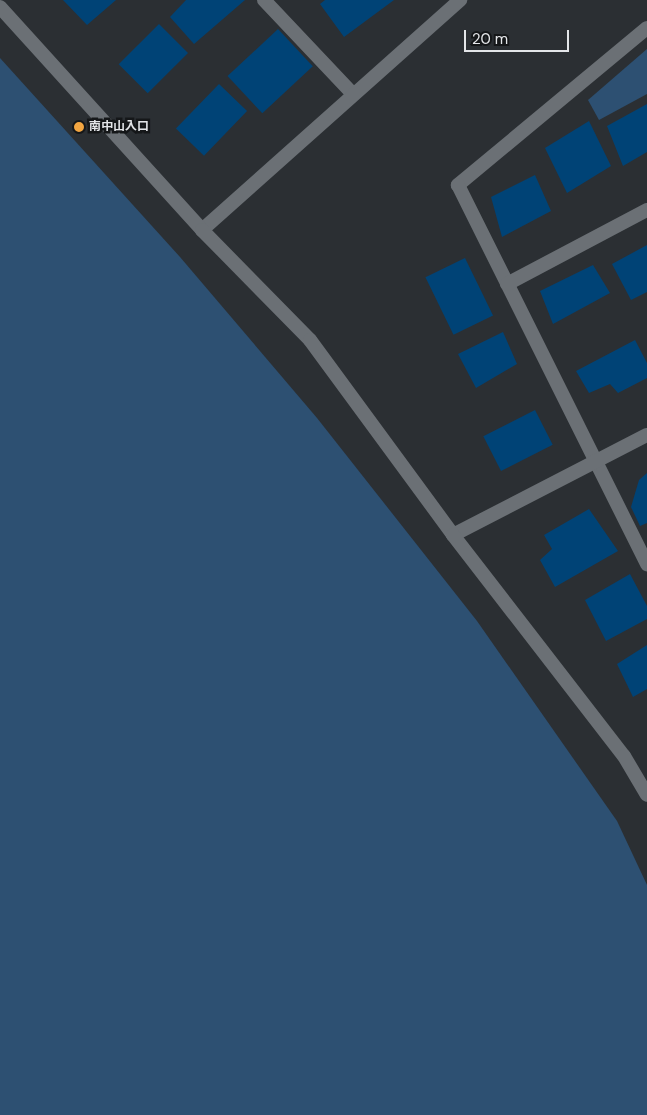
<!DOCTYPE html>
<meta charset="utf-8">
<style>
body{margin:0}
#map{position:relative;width:647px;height:1115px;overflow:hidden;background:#2b2f33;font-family:"DM Sans","Noto Sans JP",sans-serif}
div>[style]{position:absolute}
.green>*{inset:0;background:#2d5072}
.building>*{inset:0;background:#004376;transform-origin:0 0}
.minor>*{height:14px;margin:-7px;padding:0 7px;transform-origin:7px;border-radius:7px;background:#6b7075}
.tertiary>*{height:14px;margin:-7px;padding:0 7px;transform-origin:7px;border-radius:7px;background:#6b7075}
.dots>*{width:14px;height:14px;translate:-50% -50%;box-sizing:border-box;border:2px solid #151719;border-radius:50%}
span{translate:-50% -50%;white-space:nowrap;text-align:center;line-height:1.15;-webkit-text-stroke:5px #151719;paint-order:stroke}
.poi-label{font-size:12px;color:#e4e6e9;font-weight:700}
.left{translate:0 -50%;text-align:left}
.scale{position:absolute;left:464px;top:30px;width:105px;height:22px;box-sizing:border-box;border:2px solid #e4e6e9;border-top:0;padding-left:6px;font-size:15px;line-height:18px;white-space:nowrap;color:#e4e6e9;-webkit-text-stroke:4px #151719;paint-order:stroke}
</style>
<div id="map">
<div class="green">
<i style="clip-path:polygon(647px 49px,647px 94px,599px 120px,588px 100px)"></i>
<i style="clip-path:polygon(0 58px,180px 257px,317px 418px,477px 621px,617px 821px,647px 885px,647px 1115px,0 1115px)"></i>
</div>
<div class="building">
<i style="clip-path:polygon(63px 0,116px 0,87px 25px)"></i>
<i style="clip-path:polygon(186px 0,245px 0,194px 44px,170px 17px)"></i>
<i style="clip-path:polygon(325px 0,394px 0,344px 37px,320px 4px)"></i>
<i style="left:159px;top:24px;width:41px;height:57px;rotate:45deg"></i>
<i style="left:278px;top:29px;width:51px;height:69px;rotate:47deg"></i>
<i style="left:219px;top:84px;width:39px;height:62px;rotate:44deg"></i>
<i style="clip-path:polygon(647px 104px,647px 152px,623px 166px,607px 126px)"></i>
<i style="clip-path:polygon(589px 121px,611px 166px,567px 193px,545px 148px)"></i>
<i style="clip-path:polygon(535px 175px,551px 211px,502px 237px,491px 197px)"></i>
<i style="clip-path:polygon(647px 245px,647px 292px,631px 300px,612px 264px)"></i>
<i style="left:465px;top:258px;width:64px;height:44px;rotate:64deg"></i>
<i style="clip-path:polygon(593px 265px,610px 293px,553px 324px,540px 291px)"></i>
<i style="clip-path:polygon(503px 332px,517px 364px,476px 388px,458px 354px)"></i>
<i style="clip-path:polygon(635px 340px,647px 363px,647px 378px,618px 393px,610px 384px,589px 393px,576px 371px)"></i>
<i style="left:535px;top:410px;width:39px;height:58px;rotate:63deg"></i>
<i style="clip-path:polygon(647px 473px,647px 523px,640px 526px,631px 507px,639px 480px)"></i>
<i style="clip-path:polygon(589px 509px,618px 551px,555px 587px,540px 560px,552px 549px,544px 535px)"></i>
<i style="clip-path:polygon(630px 574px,647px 606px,647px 619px,606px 641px,585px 600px)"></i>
<i style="clip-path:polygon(647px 645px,647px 689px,633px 697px,617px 664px)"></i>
</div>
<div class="minor">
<i style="left:264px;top:0;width:129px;rotate:46.6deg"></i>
<i style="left:647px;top:28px;width:246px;rotate:140.3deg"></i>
<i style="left:458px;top:185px;width:424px;rotate:63.5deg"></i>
<i style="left:202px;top:230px;width:346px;rotate:-41.7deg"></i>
<i style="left:507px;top:284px;width:158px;rotate:-27.9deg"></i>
<i style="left:453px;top:535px;width:218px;rotate:-27.3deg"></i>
</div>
<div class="tertiary">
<i style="left:0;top:7px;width:301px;rotate:47.8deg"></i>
<i style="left:202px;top:230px;width:154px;rotate:45.5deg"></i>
<i style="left:310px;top:340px;width:242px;rotate:53.7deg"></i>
<i style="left:453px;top:535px;width:279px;rotate:52.3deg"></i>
<i style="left:624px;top:756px;width:45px;rotate:59.5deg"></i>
</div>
<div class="dots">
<i style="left:79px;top:127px;background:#f2a541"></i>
</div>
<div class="poi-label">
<span class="left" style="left:89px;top:127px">南中山入口</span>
</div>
<div class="scale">20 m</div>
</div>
